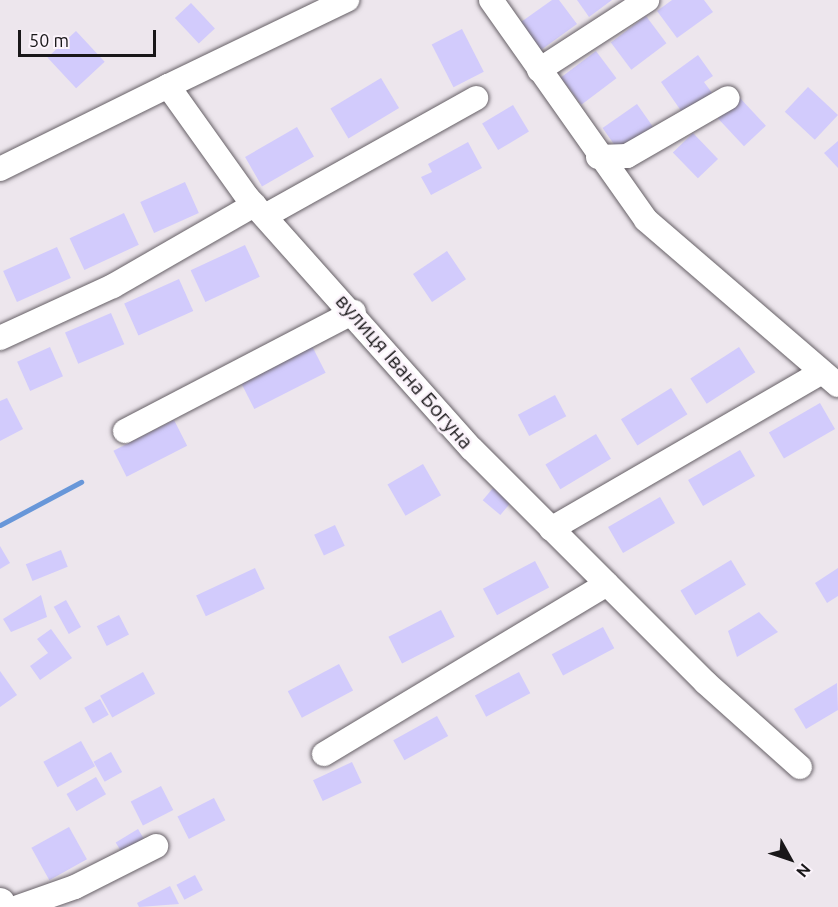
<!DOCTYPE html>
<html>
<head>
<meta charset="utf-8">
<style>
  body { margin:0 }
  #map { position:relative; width:838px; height:907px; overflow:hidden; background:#ede6ed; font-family:Ubuntu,sans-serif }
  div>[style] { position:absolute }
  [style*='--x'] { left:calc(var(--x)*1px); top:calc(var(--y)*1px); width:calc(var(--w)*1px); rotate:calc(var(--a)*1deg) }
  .stream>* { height:5px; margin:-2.5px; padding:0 2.5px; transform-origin:2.5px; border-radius:2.5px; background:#6897d9 }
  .building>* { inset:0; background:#d2cbfc; transform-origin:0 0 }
  .roads { filter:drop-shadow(0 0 2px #666066) drop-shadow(0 0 2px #666066) }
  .minor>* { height:24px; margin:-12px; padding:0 12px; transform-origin:12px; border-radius:12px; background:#fff }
  .major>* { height:30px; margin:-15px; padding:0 15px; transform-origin:15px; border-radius:15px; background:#fff }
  span { translate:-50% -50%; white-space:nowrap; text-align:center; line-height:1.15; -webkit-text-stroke:5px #fbf3fb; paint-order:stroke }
  .street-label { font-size:21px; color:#191719 }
  .north { position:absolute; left:760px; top:829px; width:60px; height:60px; -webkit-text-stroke:4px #fbf3fb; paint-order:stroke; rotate:130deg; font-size:16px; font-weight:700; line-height:24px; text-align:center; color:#191719 }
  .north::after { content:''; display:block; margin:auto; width:21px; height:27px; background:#191719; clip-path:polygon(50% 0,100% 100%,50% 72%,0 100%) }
  .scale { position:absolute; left:18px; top:30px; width:138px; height:27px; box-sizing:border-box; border:3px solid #191719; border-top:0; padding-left:8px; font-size:18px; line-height:21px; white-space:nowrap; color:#191719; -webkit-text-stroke:4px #fbf3fb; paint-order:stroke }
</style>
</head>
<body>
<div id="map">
  <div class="stream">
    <i style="--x:0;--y:525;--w:92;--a:-28"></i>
  </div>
  <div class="building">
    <i style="clip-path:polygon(552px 0,559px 0,577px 24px,541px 50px,521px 22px)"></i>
    <i style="clip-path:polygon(577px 0,612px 0,589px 17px)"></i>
    <i style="clip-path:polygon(672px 0,704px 0,713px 12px,677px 38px,657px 11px)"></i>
    <i style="left:191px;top:3px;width:35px;height:22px;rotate:47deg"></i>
    <i style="left:646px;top:16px;width:34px;height:44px;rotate:53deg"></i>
    <i style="left:462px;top:29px;width:48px;height:34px;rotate:63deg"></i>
    <i style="left:76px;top:31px;width:42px;height:39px;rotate:47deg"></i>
    <i style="left:596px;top:51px;width:34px;height:44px;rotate:53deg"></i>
    <i style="clip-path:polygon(698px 55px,713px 76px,704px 82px,715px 97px,686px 118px,661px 82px)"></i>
    <i style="left:381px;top:78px;width:35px;height:59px;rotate:59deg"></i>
    <i style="left:808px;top:87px;width:41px;height:34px;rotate:43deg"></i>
    <i style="left:740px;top:98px;width:38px;height:30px;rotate:47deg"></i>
    <i style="left:637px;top:104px;width:29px;height:42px;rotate:55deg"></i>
    <i style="left:513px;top:105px;width:31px;height:36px;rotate:59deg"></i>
    <i style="left:297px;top:127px;width:34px;height:60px;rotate:60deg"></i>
    <i style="left:693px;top:133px;width:36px;height:28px;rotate:46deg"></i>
    <i style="clip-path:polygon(838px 141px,838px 168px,824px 153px)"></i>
    <i style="clip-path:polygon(468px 142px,482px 168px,431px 195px,421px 177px,432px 172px,428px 164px)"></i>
    <i style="left:185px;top:182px;width:34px;height:49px;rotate:66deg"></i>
    <i style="left:124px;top:213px;width:35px;height:60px;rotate:65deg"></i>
    <i style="left:245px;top:245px;width:35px;height:60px;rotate:65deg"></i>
    <i style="left:57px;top:247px;width:34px;height:59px;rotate:66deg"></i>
    <i style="left:447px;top:251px;width:34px;height:41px;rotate:56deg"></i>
    <i style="left:179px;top:279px;width:35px;height:60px;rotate:66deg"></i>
    <i style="left:111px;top:313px;width:34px;height:50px;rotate:67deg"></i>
    <i style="left:312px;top:346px;width:30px;height:80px;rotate:63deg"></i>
    <i style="left:50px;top:347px;width:32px;height:36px;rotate:66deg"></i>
    <i style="left:739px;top:347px;width:30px;height:58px;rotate:57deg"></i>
    <i style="left:671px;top:388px;width:31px;height:59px;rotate:58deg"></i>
    <i style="left:555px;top:395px;width:24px;height:42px;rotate:62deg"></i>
    <i style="clip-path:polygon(7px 398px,23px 429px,0 441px,0 401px)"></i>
    <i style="left:820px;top:403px;width:30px;height:59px;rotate:60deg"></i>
    <i style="left:174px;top:420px;width:29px;height:68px;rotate:63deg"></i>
    <i style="left:596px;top:434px;width:29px;height:59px;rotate:59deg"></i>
    <i style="left:740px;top:450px;width:30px;height:60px;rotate:60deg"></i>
    <i style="left:423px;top:464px;width:36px;height:41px;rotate:60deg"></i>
    <i style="left:493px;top:488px;width:23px;height:16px;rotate:40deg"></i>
    <i style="left:660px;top:497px;width:30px;height:60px;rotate:60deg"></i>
    <i style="left:335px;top:525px;width:23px;height:23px;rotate:65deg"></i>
    <i style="clip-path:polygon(0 546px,10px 563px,0 569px)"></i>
    <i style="left:61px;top:550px;width:18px;height:38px;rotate:68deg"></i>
    <i style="left:731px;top:560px;width:29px;height:59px;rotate:59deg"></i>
    <i style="left:535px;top:561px;width:30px;height:59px;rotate:62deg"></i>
    <i style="left:255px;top:568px;width:23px;height:65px;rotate:65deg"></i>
    <i style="clip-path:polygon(838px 568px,838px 596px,827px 603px,815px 583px)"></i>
    <i style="clip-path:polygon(41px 595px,47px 617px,11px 632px,3px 619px)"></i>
    <i style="left:66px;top:600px;width:31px;height:14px;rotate:61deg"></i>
    <i style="left:441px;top:610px;width:30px;height:59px;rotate:63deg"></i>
    <i style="clip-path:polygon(759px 612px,778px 632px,737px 657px,728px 631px)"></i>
    <i style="left:119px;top:615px;width:22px;height:25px;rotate:63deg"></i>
    <i style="left:603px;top:627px;width:24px;height:58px;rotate:62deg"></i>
    <i style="clip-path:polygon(51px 629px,72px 658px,40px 680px,30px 666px,48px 653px,37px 639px)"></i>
    <i style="left:339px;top:664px;width:30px;height:58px;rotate:62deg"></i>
    <i style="clip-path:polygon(0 671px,17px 695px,0 707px)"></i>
    <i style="left:143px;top:672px;width:25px;height:49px;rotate:61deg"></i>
    <i style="left:519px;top:672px;width:24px;height:50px;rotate:62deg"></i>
    <i style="clip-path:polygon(837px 683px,838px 710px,806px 729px,794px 709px)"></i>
    <i style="left:100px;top:699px;width:18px;height:18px;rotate:61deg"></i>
    <i style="left:437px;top:716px;width:23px;height:50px;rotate:61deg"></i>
    <i style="left:81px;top:741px;width:29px;height:43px;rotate:61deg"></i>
    <i style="left:111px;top:752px;width:23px;height:20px;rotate:61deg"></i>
    <i style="left:352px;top:762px;width:23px;height:43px;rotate:65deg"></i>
    <i style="left:96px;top:777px;width:20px;height:34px;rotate:60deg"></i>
    <i style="left:161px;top:786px;width:27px;height:34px;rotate:63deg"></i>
    <i style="left:214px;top:798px;width:25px;height:41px;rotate:63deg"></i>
    <i style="left:69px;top:827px;width:37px;height:43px;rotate:61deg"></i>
    <i style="left:138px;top:829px;width:12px;height:26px;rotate:59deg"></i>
    <i style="left:195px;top:875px;width:17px;height:21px;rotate:62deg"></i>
    <i style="clip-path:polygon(170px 886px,179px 904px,139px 907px,137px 903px)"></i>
  </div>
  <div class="roads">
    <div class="minor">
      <i style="--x:491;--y:0;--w:269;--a:54.8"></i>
      <i style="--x:646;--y:220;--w:253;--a:40.7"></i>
      <i style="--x:539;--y:70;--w:129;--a:-32.9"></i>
      <i style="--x:168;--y:86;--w:199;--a:-25.7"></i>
      <i style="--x:598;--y:157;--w:29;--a:-2"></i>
      <i style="--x:627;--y:156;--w:116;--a:-29.9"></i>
      <i style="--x:0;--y:169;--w:187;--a:-26.3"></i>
      <i style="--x:168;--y:86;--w:138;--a:54.5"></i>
      <i style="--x:248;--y:198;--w:336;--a:48.3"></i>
      <i style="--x:472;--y:449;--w:331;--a:45"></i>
      <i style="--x:706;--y:683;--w:126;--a:41.8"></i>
      <i style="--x:265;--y:216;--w:242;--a:-29.2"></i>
      <i style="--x:0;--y:338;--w:124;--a:-24.7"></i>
      <i style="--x:113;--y:286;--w:163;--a:-29.9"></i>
      <i style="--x:125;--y:431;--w:258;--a:-27.5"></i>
      <i style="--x:551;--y:529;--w:313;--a:-30.1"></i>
      <i style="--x:324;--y:754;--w:330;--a:-31"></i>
      <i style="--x:18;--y:907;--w:60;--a:-19.3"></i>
      <i style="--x:75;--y:887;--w:91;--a:-26.8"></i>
    </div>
    <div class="major">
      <i style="--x:0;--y:903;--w:4;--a:63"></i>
    </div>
  </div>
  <div class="street-label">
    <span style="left:405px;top:371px;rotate:49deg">вулиця Івана Богуна</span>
  </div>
  <div class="north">N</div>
  <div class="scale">50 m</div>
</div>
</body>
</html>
